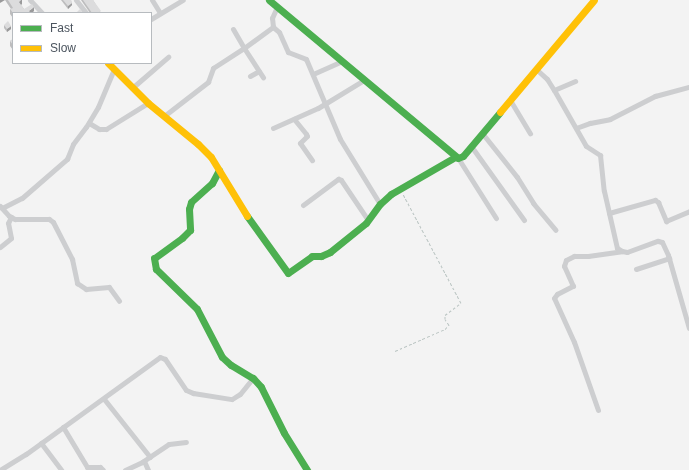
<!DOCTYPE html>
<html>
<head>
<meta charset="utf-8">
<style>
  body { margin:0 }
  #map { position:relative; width:689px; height:470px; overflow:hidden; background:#f3f3f3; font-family:Helvetica,sans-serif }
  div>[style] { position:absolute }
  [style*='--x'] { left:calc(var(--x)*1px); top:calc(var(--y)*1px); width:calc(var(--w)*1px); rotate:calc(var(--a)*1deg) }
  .path>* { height:1px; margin-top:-0.5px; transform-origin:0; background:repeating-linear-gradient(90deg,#bbc5c3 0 3px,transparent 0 5px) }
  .street>* { height:5px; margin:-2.5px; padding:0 2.5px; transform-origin:2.5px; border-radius:2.5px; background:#cdced0 }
  .fast>* { height:7px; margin:-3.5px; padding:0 3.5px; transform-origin:3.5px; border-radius:3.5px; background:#4caf50 }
  .slow>* { height:7px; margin:-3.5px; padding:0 3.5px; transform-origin:3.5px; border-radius:3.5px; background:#ffc107 }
  .wall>* { inset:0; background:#bdbdbe }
  .shaded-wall>* { inset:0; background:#9a9a9b }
  .building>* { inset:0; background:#dcdcdd }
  span { translate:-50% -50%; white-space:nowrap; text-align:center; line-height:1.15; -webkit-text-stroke:4px #fff; paint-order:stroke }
  .legend { position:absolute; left:12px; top:12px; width:140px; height:52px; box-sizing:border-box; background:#fff; border:1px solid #b7bbbf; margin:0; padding:5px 7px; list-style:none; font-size:12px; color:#4b545e }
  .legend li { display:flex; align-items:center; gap:8px; height:20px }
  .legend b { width:20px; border:1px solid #b7bbbf }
</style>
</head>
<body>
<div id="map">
  <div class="path">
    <i style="--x:395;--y:351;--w:55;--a:-23.7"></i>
    <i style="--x:445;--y:329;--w:6;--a:-45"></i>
    <i style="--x:449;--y:325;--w:7;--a:-124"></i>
    <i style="--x:445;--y:319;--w:4;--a:-90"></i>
    <i style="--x:445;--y:315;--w:20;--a:-37"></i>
    <i style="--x:461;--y:303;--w:123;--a:-118"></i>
  </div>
  <div class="street">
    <i style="--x:30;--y:0;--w:18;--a:47"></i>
    <i style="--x:76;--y:0;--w:16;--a:52"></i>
    <i style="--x:152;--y:0;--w:15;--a:58"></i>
    <i style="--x:151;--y:19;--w:37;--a:-31"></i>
    <i style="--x:273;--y:27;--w:9;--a:-96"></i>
    <i style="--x:272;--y:18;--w:12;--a:-66"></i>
    <i style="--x:233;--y:29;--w:22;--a:60"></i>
    <i style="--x:244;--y:48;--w:36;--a:-36"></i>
    <i style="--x:273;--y:27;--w:8;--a:40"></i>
    <i style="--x:279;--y:32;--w:22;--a:66"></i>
    <i style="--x:288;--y:52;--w:19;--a:21"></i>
    <i style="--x:306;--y:59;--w:87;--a:67"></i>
    <i style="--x:340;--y:139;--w:76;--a:58.4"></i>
    <i style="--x:536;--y:69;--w:15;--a:42"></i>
    <i style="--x:547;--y:79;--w:13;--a:58"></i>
    <i style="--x:554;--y:90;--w:64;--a:60.3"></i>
    <i style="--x:586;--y:146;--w:17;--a:33"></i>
    <i style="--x:600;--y:155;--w:36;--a:84"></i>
    <i style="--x:604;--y:191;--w:58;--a:77.2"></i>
    <i style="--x:617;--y:248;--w:6;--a:31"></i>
    <i style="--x:622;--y:251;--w:5;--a:11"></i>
    <i style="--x:627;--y:252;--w:33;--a:-20"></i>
    <i style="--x:658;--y:241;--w:4;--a:14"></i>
    <i style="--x:662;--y:242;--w:14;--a:65"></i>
    <i style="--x:668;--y:255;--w:76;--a:74"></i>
    <i style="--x:313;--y:74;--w:32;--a:-24"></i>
    <i style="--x:250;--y:76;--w:10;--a:-29"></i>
    <i style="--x:132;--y:88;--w:48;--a:-40.7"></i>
    <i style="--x:554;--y:90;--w:23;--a:-23"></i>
    <i style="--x:510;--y:100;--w:39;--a:59"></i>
    <i style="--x:164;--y:116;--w:56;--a:-37.7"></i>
    <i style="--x:208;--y:82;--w:15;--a:-70"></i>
    <i style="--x:213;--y:68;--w:37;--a:-33"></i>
    <i style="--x:244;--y:48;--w:35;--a:57"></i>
    <i style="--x:294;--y:119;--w:19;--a:51"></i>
    <i style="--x:306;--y:134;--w:2;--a:63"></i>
    <i style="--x:307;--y:136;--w:10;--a:135"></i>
    <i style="--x:300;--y:143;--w:21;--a:55"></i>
    <i style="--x:89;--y:123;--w:12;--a:31"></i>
    <i style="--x:99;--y:129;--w:7;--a:0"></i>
    <i style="--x:106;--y:129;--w:49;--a:-31.8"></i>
    <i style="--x:273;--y:128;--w:49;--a:-24"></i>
    <i style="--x:318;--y:108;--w:54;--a:-31.3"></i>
    <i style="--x:576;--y:128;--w:15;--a:-20"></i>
    <i style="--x:590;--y:123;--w:20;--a:-11"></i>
    <i style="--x:610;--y:119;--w:51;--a:-27.1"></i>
    <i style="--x:655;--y:96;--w:35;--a:-15"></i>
    <i style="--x:482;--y:133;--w:56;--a:51.5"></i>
    <i style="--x:517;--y:177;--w:31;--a:58"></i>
    <i style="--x:533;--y:203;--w:35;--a:50"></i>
    <i style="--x:471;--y:146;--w:91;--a:54.4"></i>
    <i style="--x:458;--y:158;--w:71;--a:57.7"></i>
    <i style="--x:303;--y:205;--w:44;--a:-36.6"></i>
    <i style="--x:338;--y:179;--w:3;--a:18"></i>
    <i style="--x:341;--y:180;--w:48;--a:56"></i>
    <i style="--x:0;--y:206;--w:13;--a:48"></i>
    <i style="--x:9;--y:216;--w:7;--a:27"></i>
    <i style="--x:15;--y:219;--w:34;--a:0"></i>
    <i style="--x:49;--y:219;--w:5;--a:37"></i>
    <i style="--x:53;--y:222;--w:42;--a:62.8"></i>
    <i style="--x:72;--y:259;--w:25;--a:78"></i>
    <i style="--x:77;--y:283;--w:11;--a:34"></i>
    <i style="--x:86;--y:289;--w:23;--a:-5"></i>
    <i style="--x:109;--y:287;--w:17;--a:54"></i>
    <i style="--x:2;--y:208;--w:22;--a:-27"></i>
    <i style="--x:22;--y:198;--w:60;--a:-40.9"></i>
    <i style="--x:67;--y:159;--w:16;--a:-68"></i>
    <i style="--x:73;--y:144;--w:21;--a:-53"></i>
    <i style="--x:86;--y:127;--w:23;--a:-59"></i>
    <i style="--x:98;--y:107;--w:41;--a:-67.2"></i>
    <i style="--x:609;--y:213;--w:48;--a:-15.8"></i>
    <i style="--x:655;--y:200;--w:4;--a:34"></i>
    <i style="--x:658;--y:202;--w:21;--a:67"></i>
    <i style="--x:666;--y:221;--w:25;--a:-23"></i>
    <i style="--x:0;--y:247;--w:14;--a:-39"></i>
    <i style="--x:11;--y:238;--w:15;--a:-101"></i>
    <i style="--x:8;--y:223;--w:7;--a:-63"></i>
    <i style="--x:636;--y:269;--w:35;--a:-18"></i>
    <i style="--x:104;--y:399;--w:74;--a:51.6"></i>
    <i style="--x:598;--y:410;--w:72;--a:-109.4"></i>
    <i style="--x:574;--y:342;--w:48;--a:-114.4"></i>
    <i style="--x:554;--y:298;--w:5;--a:-53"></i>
    <i style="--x:557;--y:294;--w:18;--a:-27"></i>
    <i style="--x:573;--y:286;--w:22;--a:-114"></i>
    <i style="--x:564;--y:266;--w:6;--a:-72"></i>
    <i style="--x:566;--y:260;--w:9;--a:-27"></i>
    <i style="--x:574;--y:256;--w:14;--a:0"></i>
    <i style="--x:588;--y:256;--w:34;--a:-8"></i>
    <i style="--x:63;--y:427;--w:47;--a:59"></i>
    <i style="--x:87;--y:467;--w:13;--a:0"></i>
    <i style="--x:100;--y:467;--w:4;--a:45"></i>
    <i style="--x:41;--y:443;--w:34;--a:53"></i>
    <i style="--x:144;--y:461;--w:10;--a:66"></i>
    <i style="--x:0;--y:470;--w:31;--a:-32"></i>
    <i style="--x:26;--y:454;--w:165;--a:-35.9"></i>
    <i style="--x:160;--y:357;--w:5;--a:22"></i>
    <i style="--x:165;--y:359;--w:37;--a:56"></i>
    <i style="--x:186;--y:390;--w:8;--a:23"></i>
    <i style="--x:193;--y:393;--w:39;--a:9"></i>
    <i style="--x:232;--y:399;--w:9;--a:-32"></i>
    <i style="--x:240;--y:394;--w:21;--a:-51"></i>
    <i style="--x:125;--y:470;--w:19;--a:-25"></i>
    <i style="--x:142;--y:462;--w:32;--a:-34"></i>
    <i style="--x:169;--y:444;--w:17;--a:-7"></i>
  </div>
  <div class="fast">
    <i style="--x:269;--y:0;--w:246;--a:39.9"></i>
    <i style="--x:458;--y:158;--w:5;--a:-22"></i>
    <i style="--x:463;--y:156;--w:57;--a:-49.9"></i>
    <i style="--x:219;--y:170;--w:15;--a:118"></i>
    <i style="--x:212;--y:183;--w:28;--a:138"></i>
    <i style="--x:191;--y:202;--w:7;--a:106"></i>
    <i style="--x:189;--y:209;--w:21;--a:87"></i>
    <i style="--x:190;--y:230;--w:11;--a:135"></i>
    <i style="--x:182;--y:238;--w:34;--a:144"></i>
    <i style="--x:154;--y:258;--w:11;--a:80"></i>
    <i style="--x:156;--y:269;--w:57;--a:44.3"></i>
    <i style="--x:197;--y:309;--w:54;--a:62.5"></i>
    <i style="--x:222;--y:357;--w:12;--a:42"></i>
    <i style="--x:231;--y:365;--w:26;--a:31"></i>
    <i style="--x:253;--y:378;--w:12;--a:48"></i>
    <i style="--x:261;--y:387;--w:51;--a:63.4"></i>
    <i style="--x:284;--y:433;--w:44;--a:58.1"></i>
    <i style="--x:247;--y:216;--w:70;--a:54.3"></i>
    <i style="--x:288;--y:273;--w:29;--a:-35"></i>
    <i style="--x:312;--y:256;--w:9;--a:0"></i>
    <i style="--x:321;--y:256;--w:10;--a:-24"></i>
    <i style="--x:330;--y:252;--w:46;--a:-38.9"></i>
    <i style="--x:366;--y:223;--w:24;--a:-54"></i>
    <i style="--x:380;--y:204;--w:15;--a:-42"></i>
    <i style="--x:391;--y:194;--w:74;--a:-30"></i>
  </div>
  <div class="slow">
    <i style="--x:108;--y:63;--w:57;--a:45"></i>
    <i style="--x:148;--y:103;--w:65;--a:39.4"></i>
    <i style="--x:198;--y:144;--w:18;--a:45"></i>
    <i style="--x:211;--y:157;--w:69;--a:58.6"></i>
    <i style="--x:500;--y:112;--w:146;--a:-50"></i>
  </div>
  <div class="wall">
    <i style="clip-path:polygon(0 0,22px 0,22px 4px,21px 5px,24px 9px,34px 11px,13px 13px,13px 18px,10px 14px,10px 9px,11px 9px,5px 0)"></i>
    <i style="clip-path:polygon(61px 0,71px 0,72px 5px,68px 9px)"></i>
    <i style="clip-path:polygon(81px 0,93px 0,101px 13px,90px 13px)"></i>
    <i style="clip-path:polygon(4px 25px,11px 29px,7px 32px,4px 28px)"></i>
    <i style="clip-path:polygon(13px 39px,13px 50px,10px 46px,10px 41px)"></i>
  </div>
  <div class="shaded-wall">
    <i style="clip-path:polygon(0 0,5px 0,0 3px)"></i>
    <i style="clip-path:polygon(21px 0,22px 0,22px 4px,19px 6px,19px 2px)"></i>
    <i style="clip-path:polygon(72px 3px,72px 5px,68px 9px,68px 6px)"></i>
    <i style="clip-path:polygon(34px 7px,34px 11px,32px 13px,29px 13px,29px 11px)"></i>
    <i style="clip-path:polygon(11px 26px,11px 29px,7px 32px,7px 29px)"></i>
  </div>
  <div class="building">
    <i style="clip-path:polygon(8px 0,21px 0,19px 2px,24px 9px,32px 4px,34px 7px,29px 11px,31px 13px,13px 13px,10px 9px,13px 8px)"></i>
    <i style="clip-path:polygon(63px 0,71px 0,72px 3px,68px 6px)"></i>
    <i style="clip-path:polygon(83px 0,93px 0,101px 11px,98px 13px,92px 13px)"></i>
    <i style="clip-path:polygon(80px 9px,83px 13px,76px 13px)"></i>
    <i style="clip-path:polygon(8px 21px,11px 26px,7px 29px,4px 25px)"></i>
    <i style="clip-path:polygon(13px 39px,13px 45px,10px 41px)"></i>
  </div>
  <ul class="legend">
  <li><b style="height:5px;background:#4caf50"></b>Fast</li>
  <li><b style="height:5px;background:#ffc107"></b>Slow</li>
  </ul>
</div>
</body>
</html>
